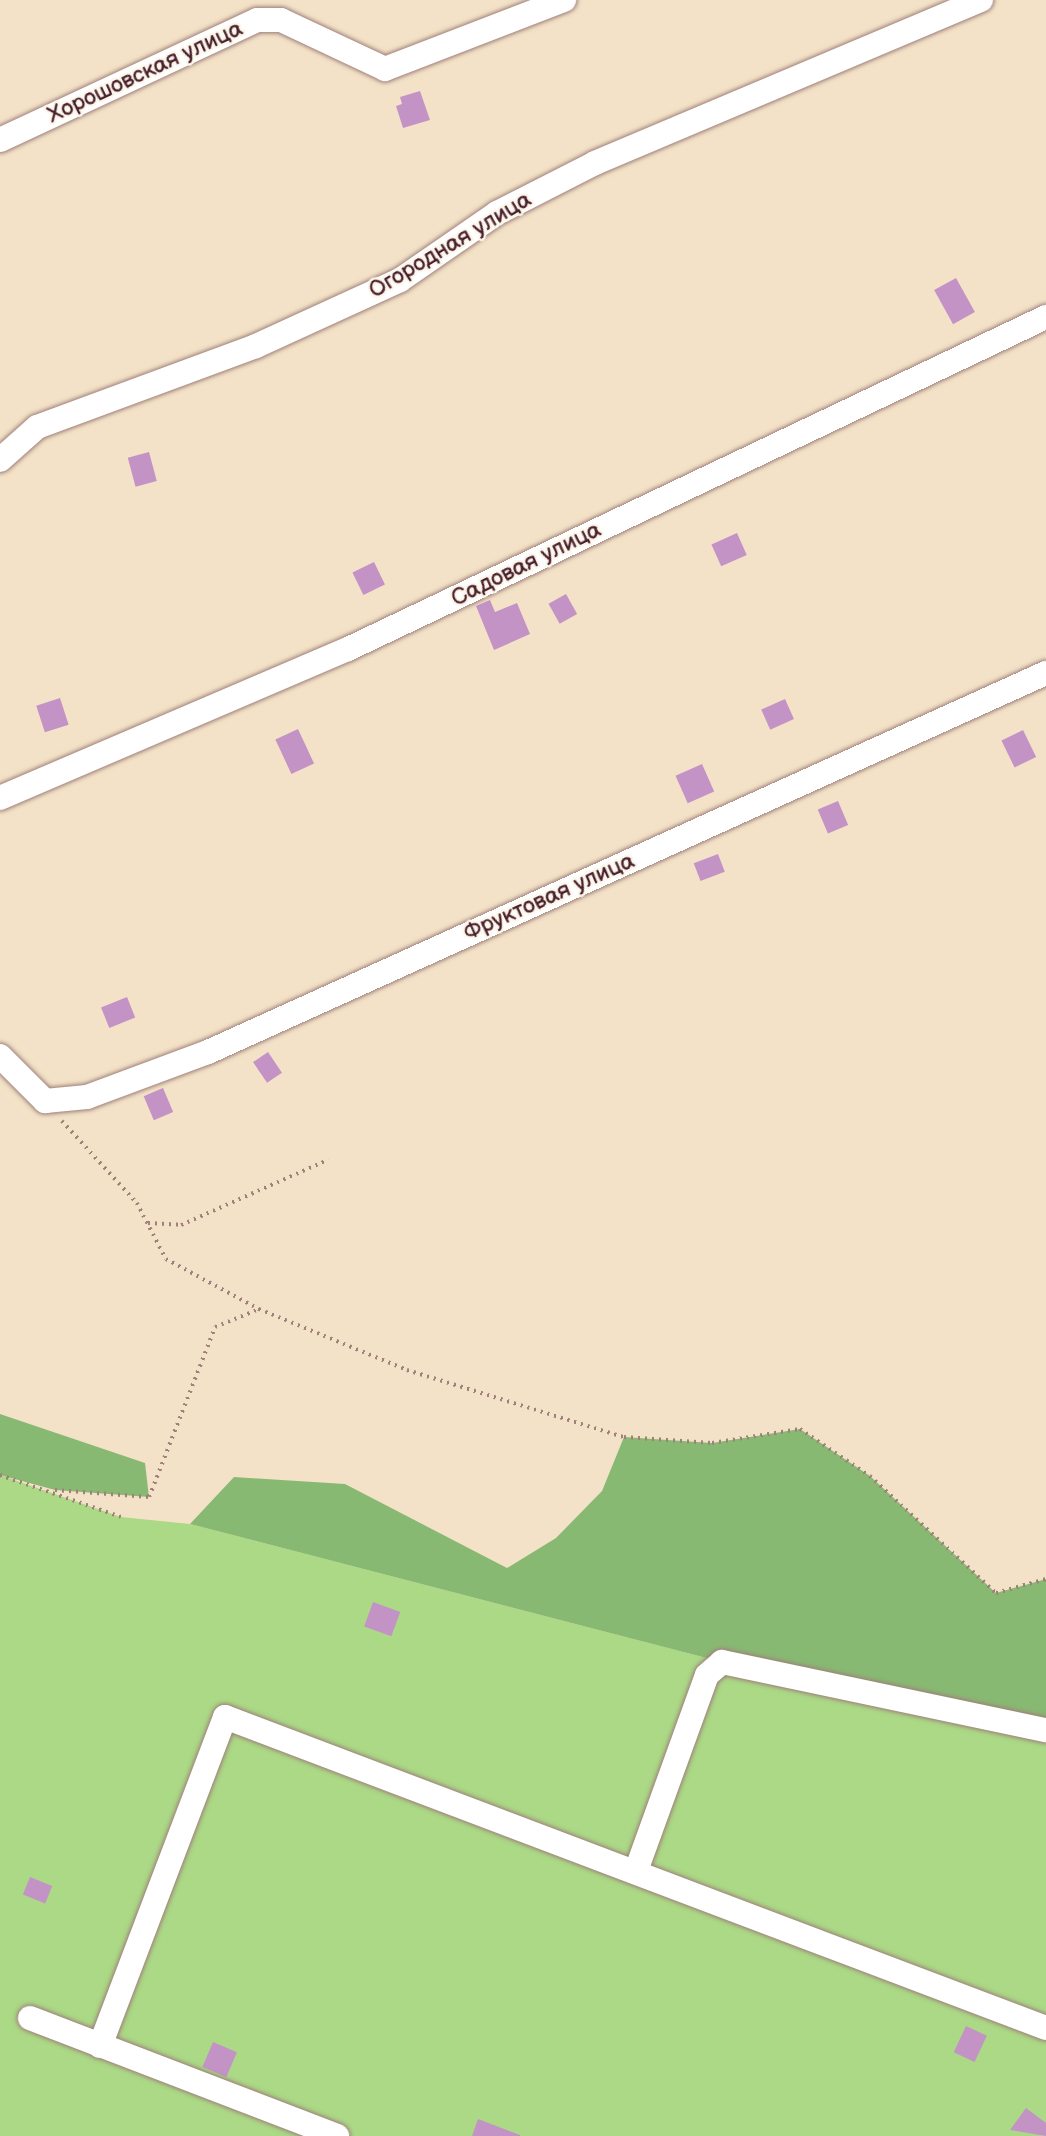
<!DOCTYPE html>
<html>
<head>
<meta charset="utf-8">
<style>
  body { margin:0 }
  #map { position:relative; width:1046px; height:2136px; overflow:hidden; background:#f4e2c8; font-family:"Balsamiq Sans",sans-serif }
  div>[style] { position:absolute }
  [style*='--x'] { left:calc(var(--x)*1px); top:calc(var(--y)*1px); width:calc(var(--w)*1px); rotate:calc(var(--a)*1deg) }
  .green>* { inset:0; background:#abd986 }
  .forest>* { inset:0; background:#88b973 }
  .building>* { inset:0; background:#c393c6; transform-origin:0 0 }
  .path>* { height:3.5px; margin-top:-1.75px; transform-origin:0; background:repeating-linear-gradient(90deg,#9f807a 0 2px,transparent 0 7px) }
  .roads { filter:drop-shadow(0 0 2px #9f807a) drop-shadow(0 0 2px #9f807a) }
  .minor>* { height:24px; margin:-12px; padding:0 12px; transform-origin:12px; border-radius:12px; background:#fff }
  span { translate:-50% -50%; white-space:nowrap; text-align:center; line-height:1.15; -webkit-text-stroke:5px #fbf7ec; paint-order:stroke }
  .street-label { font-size:23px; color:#4a1f2b }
</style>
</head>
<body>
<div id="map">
  <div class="green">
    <i style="clip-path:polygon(0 1475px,121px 1517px,190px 1524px,722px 1662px,1046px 1730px,1046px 2136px,0 2136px)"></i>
  </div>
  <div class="forest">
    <i style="clip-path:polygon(0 1414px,145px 1463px,149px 1497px,55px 1490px,0 1475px)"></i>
    <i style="clip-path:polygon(800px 1429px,870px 1476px,996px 1593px,1046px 1579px,1046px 1730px,722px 1662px,190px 1524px,234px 1477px,345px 1484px,507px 1568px,556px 1538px,602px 1491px,624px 1437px,712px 1443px)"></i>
  </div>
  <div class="building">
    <i style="clip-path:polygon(420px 91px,430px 120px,403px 128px,396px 106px,402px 104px,400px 97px)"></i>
    <i style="left:956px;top:278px;width:39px;height:25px;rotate:61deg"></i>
    <i style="left:149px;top:452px;width:30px;height:22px;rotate:75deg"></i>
    <i style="left:737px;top:533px;width:24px;height:28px;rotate:66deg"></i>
    <i style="left:374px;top:562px;width:25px;height:24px;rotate:64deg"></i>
    <i style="left:566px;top:594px;width:23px;height:20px;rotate:61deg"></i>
    <i style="clip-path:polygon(490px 600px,495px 612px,517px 603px,530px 634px,494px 650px,476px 606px)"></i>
    <i style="left:60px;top:698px;width:28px;height:25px;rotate:72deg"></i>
    <i style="left:785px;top:699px;width:22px;height:26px;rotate:66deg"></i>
    <i style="left:298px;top:729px;width:38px;height:25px;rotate:65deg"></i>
    <i style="left:1023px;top:730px;width:30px;height:24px;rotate:64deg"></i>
    <i style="left:702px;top:764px;width:30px;height:29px;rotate:66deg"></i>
    <i style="left:838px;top:801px;width:26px;height:22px;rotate:67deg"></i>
    <i style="left:718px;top:854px;width:19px;height:26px;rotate:69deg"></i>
    <i style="left:127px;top:997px;width:22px;height:28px;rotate:68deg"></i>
    <i style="left:268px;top:1052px;width:25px;height:18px;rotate:56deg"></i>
    <i style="left:163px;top:1088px;width:26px;height:21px;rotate:67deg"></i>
    <i style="left:373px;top:1602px;width:29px;height:26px;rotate:20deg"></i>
    <i style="left:30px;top:1877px;width:24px;height:19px;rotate:22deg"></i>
    <i style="left:966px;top:2026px;width:23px;height:29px;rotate:25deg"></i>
    <i style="left:213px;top:2042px;width:26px;height:27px;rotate:23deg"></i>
    <i style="clip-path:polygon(1026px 2108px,1046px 2123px,1046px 2136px,1010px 2130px)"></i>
    <i style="clip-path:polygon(478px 2119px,520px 2135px,520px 2136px,472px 2136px)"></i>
  </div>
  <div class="path">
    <i style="--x:62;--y:1121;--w:111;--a:47.6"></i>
    <i style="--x:137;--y:1203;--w:63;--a:62.6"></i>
    <i style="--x:166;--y:1259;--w:106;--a:28.3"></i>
    <i style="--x:148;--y:1223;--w:33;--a:3"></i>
    <i style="--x:181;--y:1225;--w:161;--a:-23.9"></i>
    <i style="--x:0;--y:1475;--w:128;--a:19.1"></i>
    <i style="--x:55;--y:1490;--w:94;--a:4.3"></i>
    <i style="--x:149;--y:1497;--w:182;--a:-68.8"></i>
    <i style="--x:215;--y:1327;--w:48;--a:-22.2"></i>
    <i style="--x:259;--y:1309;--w:160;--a:22.4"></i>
    <i style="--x:407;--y:1370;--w:227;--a:17.2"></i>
    <i style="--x:624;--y:1437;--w:88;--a:3.9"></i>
    <i style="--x:712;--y:1443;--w:89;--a:-9"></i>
    <i style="--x:800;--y:1429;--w:84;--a:33.9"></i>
    <i style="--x:870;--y:1476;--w:172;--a:42.9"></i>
    <i style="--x:996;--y:1593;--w:52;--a:-15.6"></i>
  </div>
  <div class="roads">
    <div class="minor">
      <i style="--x:0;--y:140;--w:284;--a:-25"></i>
      <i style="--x:257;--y:20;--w:24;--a:0"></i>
      <i style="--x:281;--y:20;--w:115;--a:25.2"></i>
      <i style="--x:385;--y:69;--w:192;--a:-21.1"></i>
      <i style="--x:0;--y:460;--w:50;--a:-41.7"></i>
      <i style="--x:37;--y:427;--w:233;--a:-20.3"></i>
      <i style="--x:256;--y:346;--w:158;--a:-24.6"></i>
      <i style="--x:400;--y:280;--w:118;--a:-34.6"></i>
      <i style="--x:497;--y:213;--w:110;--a:-27"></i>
      <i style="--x:595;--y:163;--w:419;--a:-22.9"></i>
      <i style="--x:0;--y:798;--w:379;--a:-23.2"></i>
      <i style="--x:348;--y:649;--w:773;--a:-25.44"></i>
      <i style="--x:0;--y:1056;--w:64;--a:45"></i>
      <i style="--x:45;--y:1101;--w:42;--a:-5.4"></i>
      <i style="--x:87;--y:1097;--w:129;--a:-20.4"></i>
      <i style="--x:208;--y:1052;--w:920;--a:-24.34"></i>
      <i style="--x:636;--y:1871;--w:208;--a:-70.1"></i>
      <i style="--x:707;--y:1675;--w:20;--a:-41"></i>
      <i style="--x:722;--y:1662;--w:331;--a:11.9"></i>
      <i style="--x:30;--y:2018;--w:329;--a:21"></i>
      <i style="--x:100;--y:2046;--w:352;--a:-69.2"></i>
      <i style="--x:225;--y:1717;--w:878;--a:20.75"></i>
    </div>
  </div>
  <div class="street-label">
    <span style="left:145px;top:72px;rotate:-25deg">Хорошовская улица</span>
    <span style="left:450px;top:245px;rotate:-31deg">Огородная улица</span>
    <span style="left:526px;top:564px;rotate:-26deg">Садовая улица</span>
    <span style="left:549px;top:897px;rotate:-24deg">Фруктовая улица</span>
  </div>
</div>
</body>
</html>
